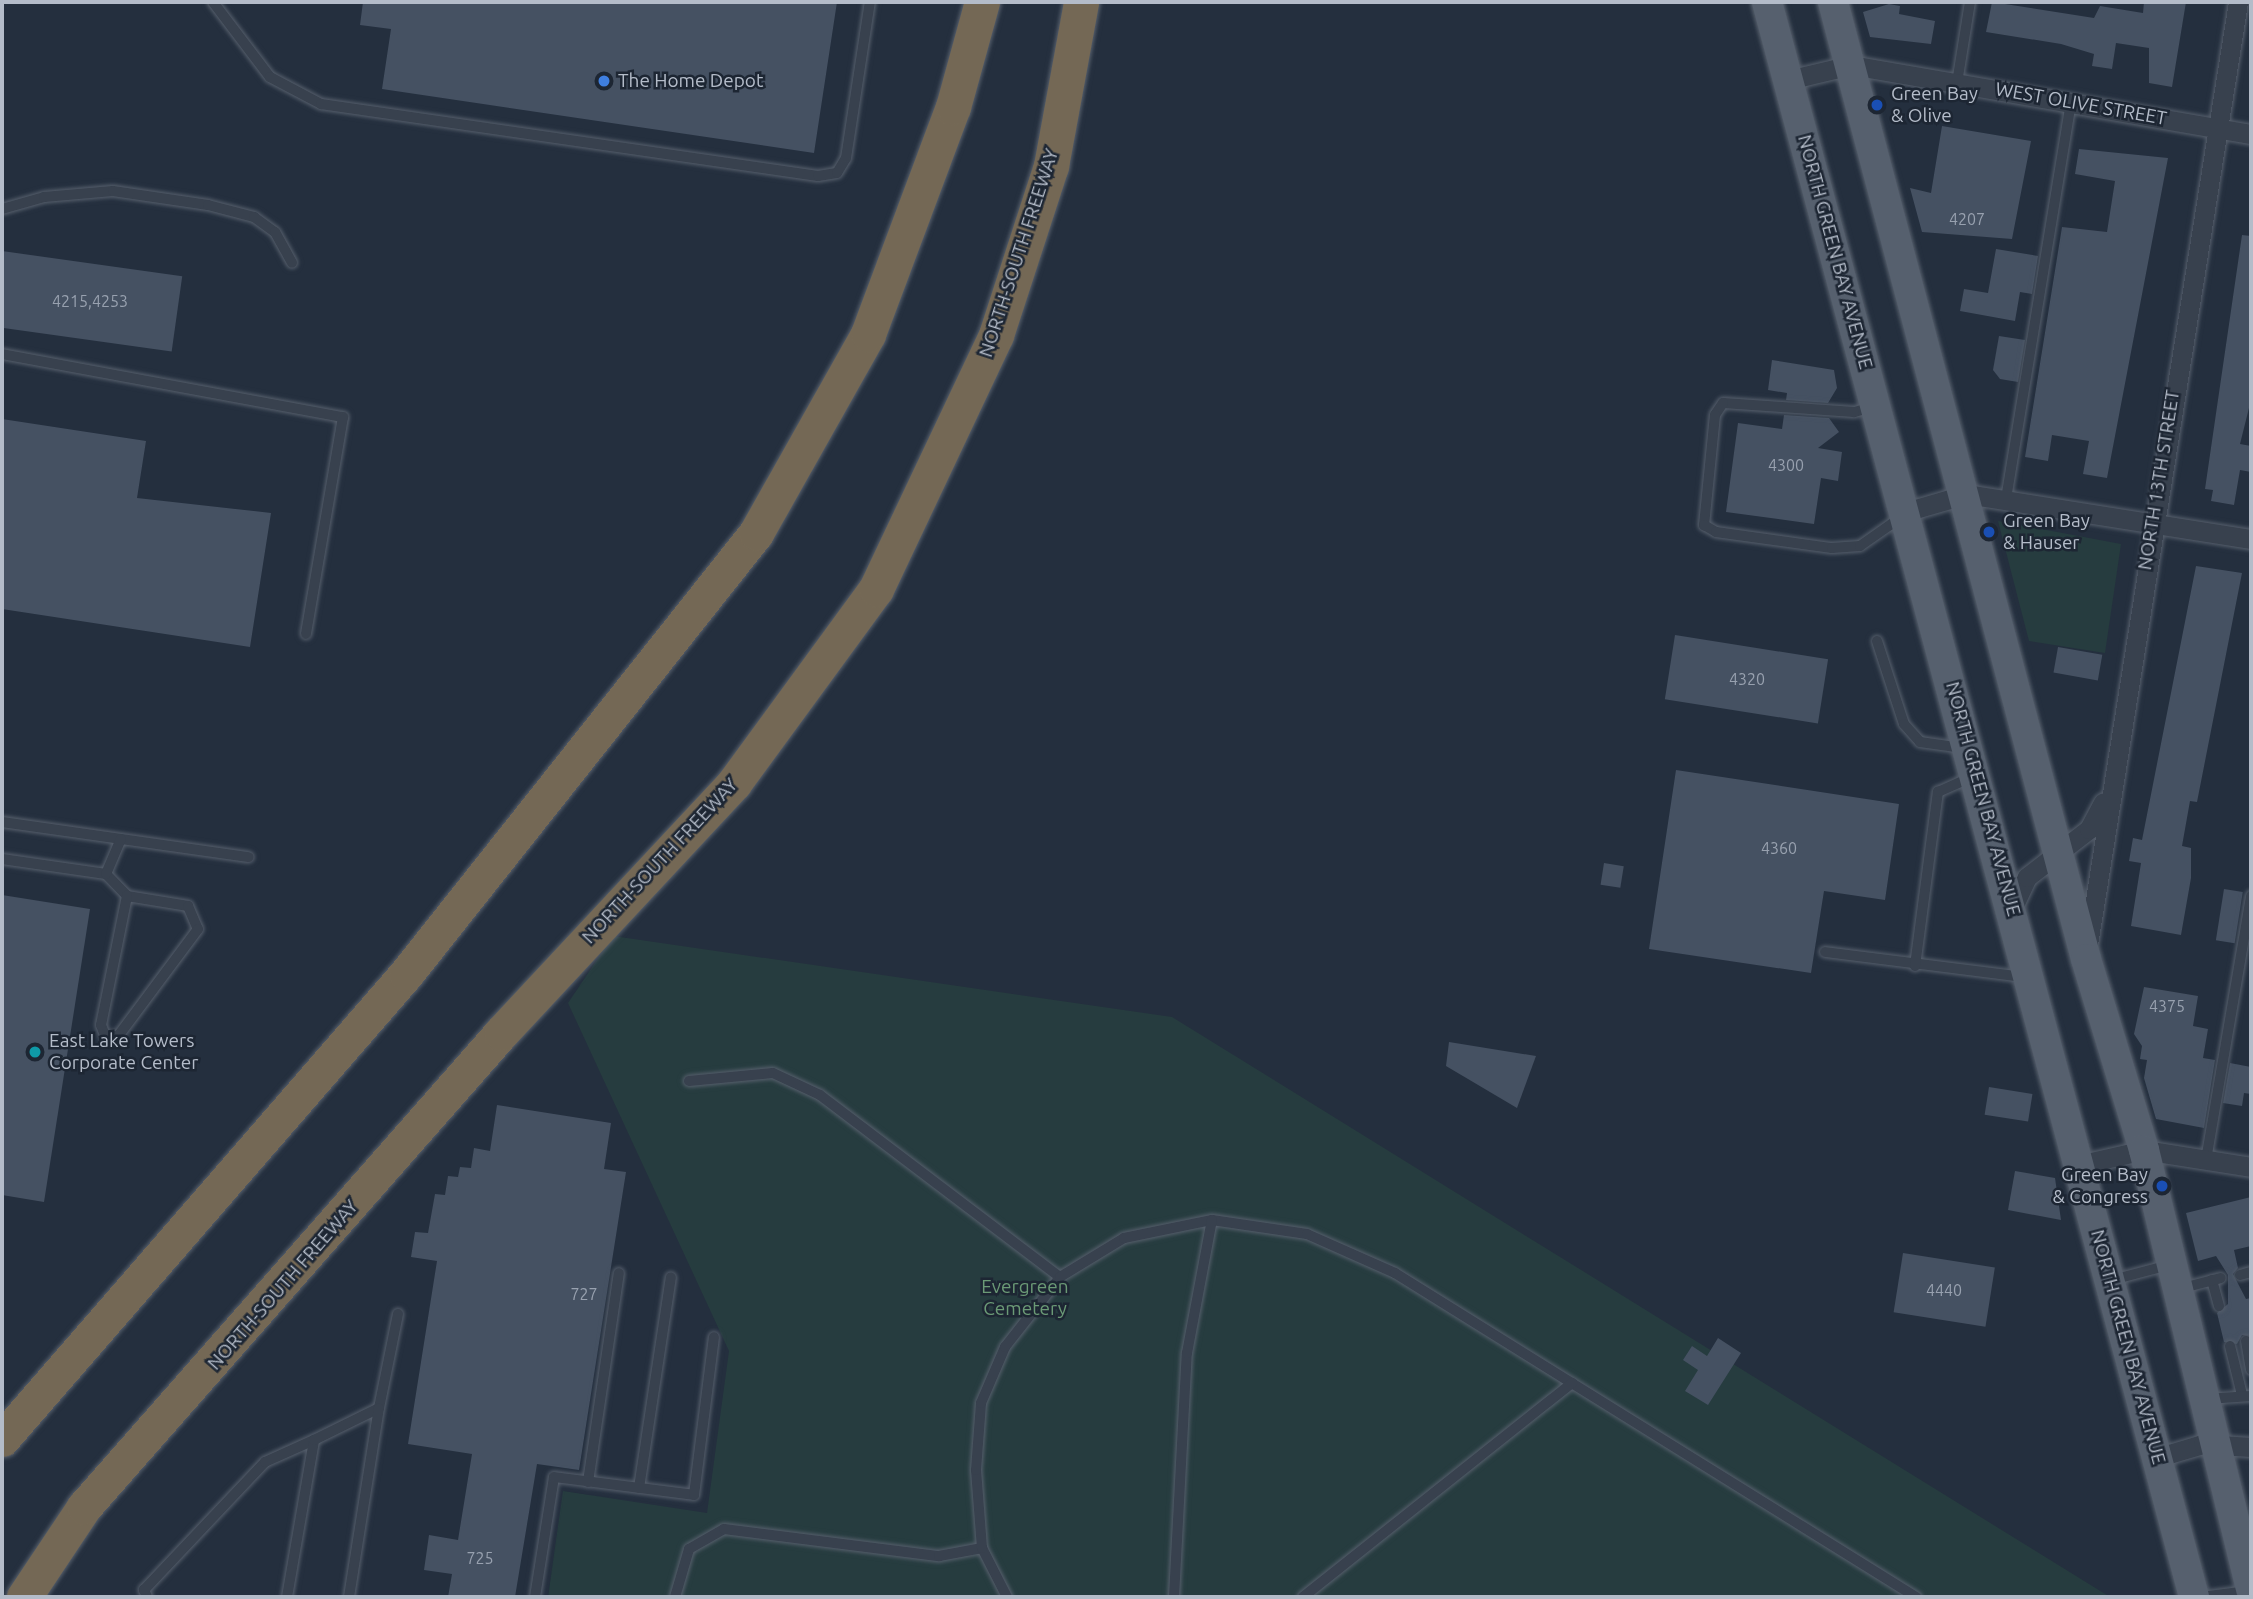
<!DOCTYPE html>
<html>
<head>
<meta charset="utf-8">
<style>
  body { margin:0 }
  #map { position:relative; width:2253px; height:1599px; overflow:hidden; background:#242f3e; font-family:Ubuntu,sans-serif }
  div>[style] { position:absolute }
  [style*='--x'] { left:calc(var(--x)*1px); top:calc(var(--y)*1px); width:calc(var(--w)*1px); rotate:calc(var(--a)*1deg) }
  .green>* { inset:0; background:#263c3f }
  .building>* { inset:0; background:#455162; transform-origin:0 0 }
  .roads { filter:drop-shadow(0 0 2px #565f6c) drop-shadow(0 0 2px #565f6c) }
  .service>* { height:10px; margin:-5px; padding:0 5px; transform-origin:5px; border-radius:5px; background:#38414e }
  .minor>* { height:19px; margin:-9.5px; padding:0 9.5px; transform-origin:9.5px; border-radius:9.5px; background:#38414e }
  .primary>* { height:30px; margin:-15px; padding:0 15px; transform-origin:15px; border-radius:15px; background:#56606e }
  .motorway>* { height:35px; margin:-17.5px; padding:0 17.5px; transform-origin:17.5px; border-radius:17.5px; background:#746855 }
  .dots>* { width:19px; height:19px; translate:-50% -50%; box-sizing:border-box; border:4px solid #1d2633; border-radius:50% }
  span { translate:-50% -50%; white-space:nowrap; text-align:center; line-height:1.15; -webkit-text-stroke:5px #1d2633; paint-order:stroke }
  .number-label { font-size:16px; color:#98a1af }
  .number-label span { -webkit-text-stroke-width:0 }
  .poi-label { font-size:19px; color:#b4bcc9 }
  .left { translate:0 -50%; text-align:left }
  .right { translate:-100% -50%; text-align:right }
  .street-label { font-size:19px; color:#b4bcc9 }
  .park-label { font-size:19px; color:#6b9a76 }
  .frame { position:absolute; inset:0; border:4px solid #b4bcc9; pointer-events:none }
</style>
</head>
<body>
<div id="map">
  <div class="green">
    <i style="clip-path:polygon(1998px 521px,2121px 544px,2105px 653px,2029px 641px)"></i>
    <i style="clip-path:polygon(613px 936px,1172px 1017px,2110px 1597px,548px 1597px,563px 1491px,707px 1513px,729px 1351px,568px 1003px)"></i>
  </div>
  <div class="building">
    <i style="clip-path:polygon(363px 2px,837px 2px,814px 153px,382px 89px,391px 29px,360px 25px)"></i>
    <i style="clip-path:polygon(1992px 2px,2094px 18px,2100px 6px,2143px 13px,2144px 2px,2186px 2px,2172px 87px,2149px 83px,2149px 48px,2116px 43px,2112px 69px,2092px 66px,2094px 54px,2061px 44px,1986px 32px)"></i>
    <i style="clip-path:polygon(1889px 4px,1900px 6px,1899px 14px,1935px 21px,1931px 44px,1870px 37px,1863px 12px)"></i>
    <i style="clip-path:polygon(1942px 126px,2031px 141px,2012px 239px,1922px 232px,1910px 188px,1931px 193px)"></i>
    <i style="clip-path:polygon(2079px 149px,2168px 158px,2107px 478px,2083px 474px,2089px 441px,2052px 435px,2048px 461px,2025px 457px,2062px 227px,2107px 232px,2115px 181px,2075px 174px)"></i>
    <i style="clip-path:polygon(2242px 235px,2251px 236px,2251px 400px,2240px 444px,2251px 446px,2251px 472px,2240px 470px,2234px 505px,2211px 501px,2213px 490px,2205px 489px)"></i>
    <i style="clip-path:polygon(1996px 249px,2038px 256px,2032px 294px,2020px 292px,2015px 321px,1960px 311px,1964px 289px,1988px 293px)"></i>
    <i style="left:2px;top:251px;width:182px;height:76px;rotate:8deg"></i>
    <i style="clip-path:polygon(1999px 336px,2025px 340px,2018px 382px,2000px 379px,1993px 370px)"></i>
    <i style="clip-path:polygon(1772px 360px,1834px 370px,1837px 388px,1828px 403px,1786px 400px,1787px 393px,1768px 390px)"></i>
    <i style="clip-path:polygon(1784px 415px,1829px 418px,1839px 432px,1818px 448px,1842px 452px,1838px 481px,1821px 478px,1814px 524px,1726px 512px,1738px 423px,1782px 429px)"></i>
    <i style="clip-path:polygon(2px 419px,146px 441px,137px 498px,271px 513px,250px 647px,2px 609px)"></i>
    <i style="clip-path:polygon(2196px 566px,2242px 573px,2197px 802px,2190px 801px,2182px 846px,2191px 848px,2191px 878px,2181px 935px,2131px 926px,2141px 863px,2129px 861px,2133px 838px,2142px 840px)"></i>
    <i style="left:1675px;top:635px;width:155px;height:65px;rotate:9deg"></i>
    <i style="left:2058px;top:647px;width:45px;height:26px;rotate:10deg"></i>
    <i style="clip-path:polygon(1676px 770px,1899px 804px,1885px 900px,1824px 891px,1811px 973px,1649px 949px)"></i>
    <i style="left:1604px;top:863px;width:20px;height:22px;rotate:9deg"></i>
    <i style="left:2224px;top:889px;width:19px;height:52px;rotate:9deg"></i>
    <i style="clip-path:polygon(2px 895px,90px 909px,44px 1202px,2px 1195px)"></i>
    <i style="clip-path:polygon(2144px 987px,2198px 996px,2193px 1026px,2208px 1029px,2203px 1058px,2215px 1060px,2204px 1128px,2156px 1119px,2144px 1078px,2147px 1060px,2140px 1059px,2142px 1046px,2134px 1034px)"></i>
    <i style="clip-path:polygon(1449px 1042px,1536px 1056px,1517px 1108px,1446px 1066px)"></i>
    <i style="clip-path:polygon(2230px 1063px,2251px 1067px,2251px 1094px,2244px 1093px,2242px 1106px,2223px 1103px)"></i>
    <i style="left:1989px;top:1087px;width:44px;height:28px;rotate:9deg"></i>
    <i style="clip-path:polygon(497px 1105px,611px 1123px,604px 1169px,626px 1172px,579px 1470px,537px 1464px,515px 1597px,448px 1597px,452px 1574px,424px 1570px,429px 1535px,458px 1540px,472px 1454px,408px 1444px,437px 1261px,411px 1257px,415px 1232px,428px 1233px,435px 1194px,445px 1195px,448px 1176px,458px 1177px,460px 1167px,471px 1168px,474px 1148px,490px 1151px)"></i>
    <i style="clip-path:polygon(2015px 1171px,2055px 1178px,2061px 1220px,2008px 1210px)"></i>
    <i style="clip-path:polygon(2251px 1197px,2251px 1246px,2234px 1250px,2238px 1268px,2233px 1274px,2246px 1299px,2251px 1298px,2251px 1336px,2242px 1335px,2237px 1344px,2224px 1342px,2217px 1313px,2228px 1304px,2228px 1275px,2216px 1256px,2198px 1261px,2186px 1213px)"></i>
    <i style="left:1903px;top:1253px;width:93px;height:60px;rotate:9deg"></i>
    <i style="clip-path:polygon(1718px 1338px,1741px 1353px,1708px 1405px,1685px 1391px,1698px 1370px,1683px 1360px,1692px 1346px,1707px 1356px)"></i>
  </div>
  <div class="roads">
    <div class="service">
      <i style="--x:213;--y:2;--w:94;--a:52.8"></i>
      <i style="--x:270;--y:77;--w:58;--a:27.9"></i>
      <i style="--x:321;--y:104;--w:502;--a:8.24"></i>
      <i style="--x:818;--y:176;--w:19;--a:-9"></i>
      <i style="--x:837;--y:173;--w:17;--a:-59"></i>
      <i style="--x:846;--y:158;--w:158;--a:-81.3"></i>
      <i style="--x:1957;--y:83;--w:82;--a:-80.9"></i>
      <i style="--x:2;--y:209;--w:44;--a:-15.9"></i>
      <i style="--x:44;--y:197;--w:69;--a:-5"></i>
      <i style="--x:113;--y:191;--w:96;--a:8.4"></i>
      <i style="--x:208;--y:205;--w:48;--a:14.6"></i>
      <i style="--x:254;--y:217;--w:26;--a:36"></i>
      <i style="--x:275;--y:232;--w:35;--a:61"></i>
      <i style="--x:2;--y:354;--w:347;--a:10.5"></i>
      <i style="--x:343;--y:417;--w:220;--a:99.7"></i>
      <i style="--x:1872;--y:407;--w:19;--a:164"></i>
      <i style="--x:1854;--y:412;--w:131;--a:-176.1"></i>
      <i style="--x:1723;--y:403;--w:14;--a:124"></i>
      <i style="--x:1715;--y:415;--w:111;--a:95.7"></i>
      <i style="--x:1704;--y:525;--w:14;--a:30"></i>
      <i style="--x:1716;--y:532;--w:117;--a:7.9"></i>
      <i style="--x:1832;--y:548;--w:28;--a:-4"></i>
      <i style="--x:1860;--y:546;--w:49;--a:-35"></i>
      <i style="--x:2006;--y:499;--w:401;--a:-80.7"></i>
      <i style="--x:1877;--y:641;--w:87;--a:72"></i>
      <i style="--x:1904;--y:724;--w:24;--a:48"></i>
      <i style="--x:1920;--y:742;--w:42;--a:8.1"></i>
      <i style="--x:2;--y:822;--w:249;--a:8.1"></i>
      <i style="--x:2;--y:859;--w:105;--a:8.2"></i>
      <i style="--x:106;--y:874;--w:30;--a:46"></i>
      <i style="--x:127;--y:896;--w:62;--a:9.3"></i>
      <i style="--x:188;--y:906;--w:25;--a:67"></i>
      <i style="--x:198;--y:929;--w:132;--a:126.7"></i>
      <i style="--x:119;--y:1035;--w:13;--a:167"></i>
      <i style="--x:106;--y:1038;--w:14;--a:-111"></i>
      <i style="--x:101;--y:1025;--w:132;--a:-78.6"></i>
      <i style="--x:106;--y:874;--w:38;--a:-67"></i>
      <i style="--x:1825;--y:952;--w:201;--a:7.2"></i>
      <i style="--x:1915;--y:966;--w:176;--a:-82.5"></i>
      <i style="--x:1938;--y:792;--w:36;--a:-24"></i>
      <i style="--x:689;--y:1081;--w:84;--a:-5.4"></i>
      <i style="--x:773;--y:1073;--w:52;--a:25.1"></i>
      <i style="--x:820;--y:1095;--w:301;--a:37.2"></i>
      <i style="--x:2206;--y:1160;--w:268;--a:-80.3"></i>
      <i style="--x:2240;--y:1275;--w:11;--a:-15"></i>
      <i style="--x:2112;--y:1280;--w:59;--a:-14.7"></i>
      <i style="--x:2212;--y:1280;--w:27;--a:75"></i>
      <i style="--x:2179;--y:1289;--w:43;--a:-14.7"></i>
      <i style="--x:2246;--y:1341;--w:29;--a:80"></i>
      <i style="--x:2230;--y:1346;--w:50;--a:76.2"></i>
      <i style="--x:2207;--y:1399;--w:44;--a:-3.9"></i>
      <i style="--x:588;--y:1482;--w:211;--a:-81.6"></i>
      <i style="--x:639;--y:1488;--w:213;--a:-81.4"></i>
      <i style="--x:147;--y:1597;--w:8;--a:-113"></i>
      <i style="--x:144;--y:1590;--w:176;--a:-46.6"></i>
      <i style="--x:265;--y:1462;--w:54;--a:-24.2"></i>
      <i style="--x:287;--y:1597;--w:159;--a:-80.2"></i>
      <i style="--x:314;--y:1440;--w:72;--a:-26.2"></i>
      <i style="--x:379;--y:1408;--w:96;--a:-78.6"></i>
      <i style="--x:349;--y:1597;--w:191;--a:-81"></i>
      <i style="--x:535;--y:1597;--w:121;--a:-81"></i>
      <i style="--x:554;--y:1477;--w:141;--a:7.3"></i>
      <i style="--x:694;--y:1495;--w:159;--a:-82.8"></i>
      <i style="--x:675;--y:1597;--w:50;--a:-73.7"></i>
      <i style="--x:689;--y:1549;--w:40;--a:-29.7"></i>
      <i style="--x:724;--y:1529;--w:217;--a:7.2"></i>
      <i style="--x:939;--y:1556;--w:44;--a:-10.5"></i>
      <i style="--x:1007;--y:1597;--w:55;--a:-117"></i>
      <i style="--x:982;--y:1548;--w:78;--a:-94.4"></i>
      <i style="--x:976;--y:1470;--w:67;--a:-85.7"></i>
      <i style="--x:981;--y:1403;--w:61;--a:-66.8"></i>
      <i style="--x:1005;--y:1347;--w:89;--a:-51.8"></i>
      <i style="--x:1060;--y:1277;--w:75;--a:-31.4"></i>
      <i style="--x:1124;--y:1238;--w:90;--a:-11.6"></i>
      <i style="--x:1212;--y:1220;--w:96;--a:8.4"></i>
      <i style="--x:1307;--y:1234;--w:96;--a:23.9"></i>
      <i style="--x:1395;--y:1273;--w:614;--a:31.88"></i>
      <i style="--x:1174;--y:1597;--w:244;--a:-87"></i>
      <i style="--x:1187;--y:1353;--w:135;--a:-79.4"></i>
      <i style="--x:1303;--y:1597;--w:344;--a:-38.5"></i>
      <i style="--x:2200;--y:1597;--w:47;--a:-7.3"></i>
    </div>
    <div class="minor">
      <i style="--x:1788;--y:80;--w:65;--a:-13.4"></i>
      <i style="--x:1851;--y:65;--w:406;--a:9.8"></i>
      <i style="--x:1905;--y:512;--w:65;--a:-16.2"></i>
      <i style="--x:1967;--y:494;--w:288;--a:9"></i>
      <i style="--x:2013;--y:907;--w:33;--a:-65"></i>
      <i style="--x:2027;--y:877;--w:78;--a:-37.7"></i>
      <i style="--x:2089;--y:829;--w:30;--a:-62"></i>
      <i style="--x:2088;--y:944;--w:954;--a:-80.95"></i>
      <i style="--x:2078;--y:1165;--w:68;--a:-12.8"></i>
      <i style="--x:2144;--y:1150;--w:108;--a:9"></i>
      <i style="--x:2159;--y:1457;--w:46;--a:-16.5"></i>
      <i style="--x:2203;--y:1444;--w:48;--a:3.6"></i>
    </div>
    <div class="primary">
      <i style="--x:1767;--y:2;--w:1651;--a:75.01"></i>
      <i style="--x:1833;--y:2;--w:990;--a:75.19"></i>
      <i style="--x:2086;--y:959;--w:200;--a:73.1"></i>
      <i style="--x:2144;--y:1150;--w:453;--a:76.3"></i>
    </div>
    <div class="motorway">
      <i style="--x:2;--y:1439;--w:616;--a:-49.02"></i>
      <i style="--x:406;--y:974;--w:563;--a:-51.56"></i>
      <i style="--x:756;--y:533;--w:228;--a:-60.6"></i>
      <i style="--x:868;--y:334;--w:242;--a:-69.5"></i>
      <i style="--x:953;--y:107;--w:109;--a:-74.6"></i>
      <i style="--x:24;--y:1597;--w:108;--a:-56.3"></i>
      <i style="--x:84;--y:1507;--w:631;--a:-48.66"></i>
      <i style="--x:501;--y:1033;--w:342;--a:-47"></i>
      <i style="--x:734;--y:783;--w:240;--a:-53.8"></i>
      <i style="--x:876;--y:589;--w:281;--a:-64.7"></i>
      <i style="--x:996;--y:335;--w:178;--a:-72"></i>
      <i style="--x:1051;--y:166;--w:167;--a:-79.6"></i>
    </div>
  </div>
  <div class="dots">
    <i style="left:604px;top:81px;background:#3f7fe0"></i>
    <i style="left:1877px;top:105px;background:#1a4fb4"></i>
    <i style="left:1989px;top:532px;background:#1a4fb4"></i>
    <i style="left:35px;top:1052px;background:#0f9aa8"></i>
    <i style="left:2162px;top:1186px;background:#1a4fb4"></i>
  </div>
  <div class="number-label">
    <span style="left:1967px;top:219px">4207</span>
    <span style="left:90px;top:301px">4215,4253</span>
    <span style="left:1786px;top:465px">4300</span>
    <span style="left:1747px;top:679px">4320</span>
    <span style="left:1779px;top:848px">4360</span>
    <span style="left:2167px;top:1006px">4375</span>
    <span style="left:1944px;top:1290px">4440</span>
    <span style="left:584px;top:1294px">727</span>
    <span style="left:480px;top:1558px">725</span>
  </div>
  <div class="poi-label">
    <span class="left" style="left:618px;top:81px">The Home Depot</span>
    <span class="left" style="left:1891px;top:105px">Green Bay<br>&amp; Olive</span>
    <span class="left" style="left:2003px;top:532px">Green Bay<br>&amp; Hauser</span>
    <span class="left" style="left:49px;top:1052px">East Lake Towers<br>Corporate Center</span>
    <span class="right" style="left:2148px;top:1186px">Green Bay<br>&amp; Congress</span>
  </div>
  <div class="street-label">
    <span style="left:2081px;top:104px;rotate:10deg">WEST OLIVE STREET</span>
    <span style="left:1835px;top:252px;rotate:75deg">NORTH GREEN BAY AVENUE</span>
    <span style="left:1019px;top:253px;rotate:-72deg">NORTH-SOUTH FREEWAY</span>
    <span style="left:2159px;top:480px;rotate:-81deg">NORTH 13TH STREET</span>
    <span style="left:1983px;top:799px;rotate:75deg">NORTH GREEN BAY AVENUE</span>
    <span style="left:660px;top:861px;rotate:-47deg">NORTH-SOUTH FREEWAY</span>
    <span style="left:283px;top:1285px;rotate:-49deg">NORTH-SOUTH FREEWAY</span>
    <span style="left:2128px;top:1347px;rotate:75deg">NORTH GREEN BAY AVENUE</span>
  </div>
  <div class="park-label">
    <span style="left:1025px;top:1298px">Evergreen<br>Cemetery</span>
  </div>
  <div class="frame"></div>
</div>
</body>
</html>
